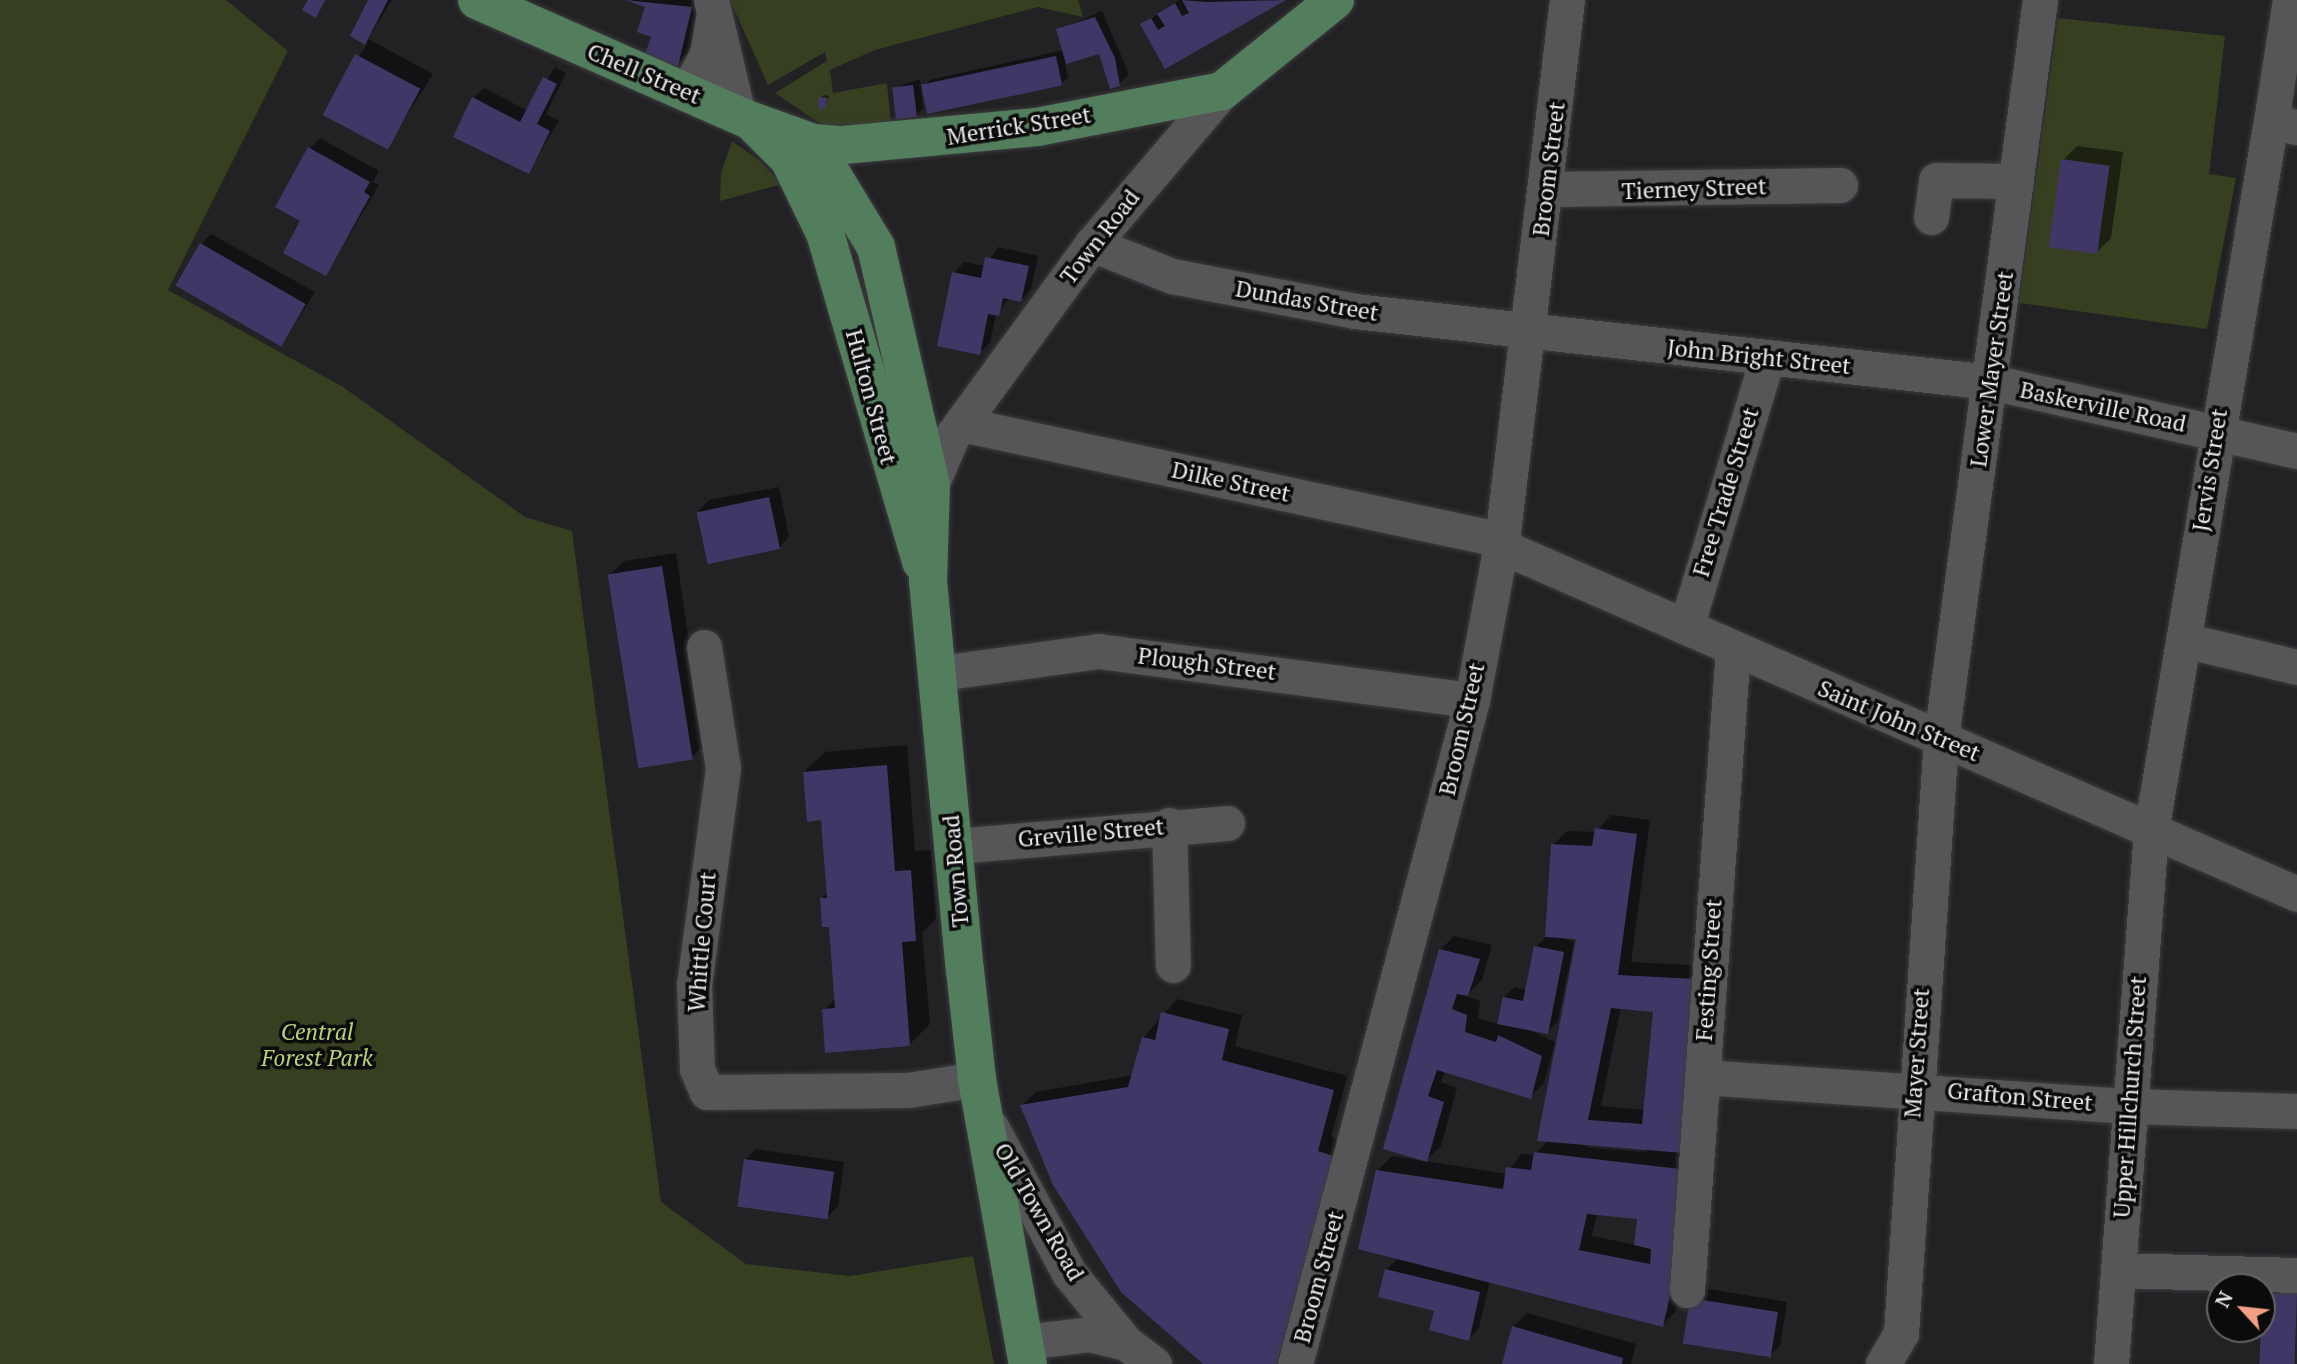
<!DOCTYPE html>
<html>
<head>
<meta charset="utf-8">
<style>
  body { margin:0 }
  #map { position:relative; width:2297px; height:1364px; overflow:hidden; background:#222124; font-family:"PT Serif",serif }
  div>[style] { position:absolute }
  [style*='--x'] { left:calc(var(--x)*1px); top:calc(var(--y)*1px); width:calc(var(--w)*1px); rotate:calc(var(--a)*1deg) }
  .green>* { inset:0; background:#363f20 }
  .shadow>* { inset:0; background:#0007 }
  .building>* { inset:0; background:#413766; transform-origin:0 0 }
  .roads { filter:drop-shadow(0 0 2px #3d3c3e) drop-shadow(0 0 2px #3d3c3e) }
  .minor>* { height:35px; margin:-17.5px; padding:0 17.5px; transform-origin:17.5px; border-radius:17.5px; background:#565558 }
  .major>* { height:38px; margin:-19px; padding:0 19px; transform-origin:19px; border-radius:19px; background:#537e5d }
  span { translate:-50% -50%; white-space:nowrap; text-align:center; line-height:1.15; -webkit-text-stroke:7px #0c0b0c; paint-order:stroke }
  .street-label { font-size:23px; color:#e9e9ea }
  .park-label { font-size:23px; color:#b8d07e; font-style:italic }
  .north { position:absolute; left:2206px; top:1273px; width:70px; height:70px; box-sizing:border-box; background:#0c0b0c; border:2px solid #646465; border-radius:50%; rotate:297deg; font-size:19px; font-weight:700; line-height:28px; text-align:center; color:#e9e9ea }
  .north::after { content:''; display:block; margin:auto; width:24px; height:32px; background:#f39f84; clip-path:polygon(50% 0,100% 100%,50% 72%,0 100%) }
</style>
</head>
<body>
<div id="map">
  <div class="green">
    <i style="clip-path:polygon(0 0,226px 0,288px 51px,168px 290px,343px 387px,525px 517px,572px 531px,661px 1202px,746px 1264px,850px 1276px,973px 1256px,994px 1364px,0 1364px)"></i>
    <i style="clip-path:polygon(730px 0,1078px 0,1083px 17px,1038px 7px,875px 50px,830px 70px,833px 93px,887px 83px,891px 124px,822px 125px,775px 93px,827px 61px,825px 52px,768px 85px)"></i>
    <i style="clip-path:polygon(2058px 18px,2225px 36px,2209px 174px,2236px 178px,2207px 329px,2019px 303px)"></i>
    <i style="clip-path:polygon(732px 141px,759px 160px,782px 184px,720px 201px,721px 173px)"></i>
  </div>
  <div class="shadow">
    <i style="clip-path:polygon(370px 0,392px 0,368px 39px,433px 74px,386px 148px,324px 114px,367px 44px,352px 35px)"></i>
    <i style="clip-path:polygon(630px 0,708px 0,698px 43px,677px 64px,647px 5px)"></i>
    <i style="clip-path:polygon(1179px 0,1283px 0,1165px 67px,1142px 25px)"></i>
    <i style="clip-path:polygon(1102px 11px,1129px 74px,1119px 84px,1098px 52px,1065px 63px,1068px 77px,1061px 84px,922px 88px,930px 80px,1064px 50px,1058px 30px)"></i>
    <i style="clip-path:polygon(555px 67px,566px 73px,546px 114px,559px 121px,528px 172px,473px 98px,484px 88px,528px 111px)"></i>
    <i style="clip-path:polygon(920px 79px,923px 109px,916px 115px,894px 88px)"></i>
    <i style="clip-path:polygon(824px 95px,829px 96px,825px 107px,821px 98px)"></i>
    <i style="clip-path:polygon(320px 138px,379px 171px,373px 182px,379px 185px,326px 274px,303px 221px,310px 148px)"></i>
    <i style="clip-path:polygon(2077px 146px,2123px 152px,2111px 238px,2097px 252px,2063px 160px)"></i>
    <i style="clip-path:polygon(211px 234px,315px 292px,282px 344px,201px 244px)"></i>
    <i style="clip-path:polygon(998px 247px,1038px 256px,1031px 289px,1021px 300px,1010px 298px,996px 314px,990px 343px,979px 353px,954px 273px,964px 262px,985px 266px)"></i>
    <i style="clip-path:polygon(779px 487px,789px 537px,779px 548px,698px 511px,709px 500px)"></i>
    <i style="clip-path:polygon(676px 553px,704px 745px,690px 759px,610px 575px,624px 561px)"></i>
    <i style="clip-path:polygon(907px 745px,915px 851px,931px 850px,936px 919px,922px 933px,930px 1024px,909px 1045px,824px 1010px,836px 998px,830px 925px,821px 899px,828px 892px,823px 819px,804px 772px,825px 752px)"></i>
    <i style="clip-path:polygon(evenodd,1611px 815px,1650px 820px,1631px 962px,1710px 966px,1689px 1258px,1676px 1311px,1662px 1325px,1490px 1281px,1479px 1328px,1469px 1339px,1386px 1270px,1398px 1258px,1378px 1170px,1392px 1156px,1424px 1161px,1385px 1148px,1440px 950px,1454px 936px,1492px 945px,1482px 980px,1466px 996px,1480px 1001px,1478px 1018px,1499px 1024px,1504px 997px,1515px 987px,1527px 990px,1536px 947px,1547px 936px,1553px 845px,1567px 831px,1596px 832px,1611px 815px,1558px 936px,1578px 937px,1548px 1140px,1535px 1155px,1521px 1154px,1507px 1174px,1425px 1161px,1441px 1146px,1457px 1088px,1441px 1082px,1445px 1071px,1530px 1097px,1544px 1083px,1555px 1042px,1528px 1029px,1547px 1032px,1558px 1021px,1574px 942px,1558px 936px,1611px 815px,1621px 1007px,1655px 1010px,1645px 1110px,1601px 1106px,1621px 1007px,1611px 815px,1577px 1143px,1647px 1149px,1647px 1152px,1592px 1148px,1577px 1143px,1611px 815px,1597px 1213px,1639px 1217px,1636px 1245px,1592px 1236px,1597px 1213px)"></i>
    <i style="clip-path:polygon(1177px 999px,1242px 1015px,1235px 1046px,1347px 1076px,1331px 1137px,1346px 1142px,1287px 1364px,1206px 1364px,1123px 1291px,1022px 1105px,1036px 1092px,1133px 1075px,1143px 1038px)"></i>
    <i style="clip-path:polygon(756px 1149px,844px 1162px,838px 1206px,827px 1217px,745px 1160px)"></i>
    <i style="clip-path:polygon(1702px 1288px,1787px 1302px,1780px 1346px,1769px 1356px,1684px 1342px)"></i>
    <i style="clip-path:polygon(1527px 1313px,1636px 1344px,1631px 1364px,1504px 1364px,1513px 1327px)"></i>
  </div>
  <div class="building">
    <i style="clip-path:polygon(308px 0,325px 0,316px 18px,302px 10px)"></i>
    <i style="clip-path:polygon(368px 0,388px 0,365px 45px,350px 36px)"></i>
    <i style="clip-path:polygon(625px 0,692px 7px,678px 66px,644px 57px,651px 37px,637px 32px,645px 7px)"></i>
    <i style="clip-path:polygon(1182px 0,1207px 2px,1286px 0,1165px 69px,1140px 24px,1151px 18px,1158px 30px,1165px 26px,1157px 14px,1175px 3px,1182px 16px,1189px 13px)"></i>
    <i style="clip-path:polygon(1095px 17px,1115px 58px,1120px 86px,1110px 89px,1099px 54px,1066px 64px,1056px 29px)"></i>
    <i style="left:355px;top:54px;width:74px;height:69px;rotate:28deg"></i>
    <i style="left:1056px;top:56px;width:30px;height:138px;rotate:78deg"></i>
    <i style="clip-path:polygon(543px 77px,557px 84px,537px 124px,550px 131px,529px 174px,453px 137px,472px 97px,520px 122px)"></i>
    <i style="left:913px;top:85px;width:32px;height:21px;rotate:83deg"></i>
    <i style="left:819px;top:97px;width:8px;height:11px;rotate:7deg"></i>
    <i style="clip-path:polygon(308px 147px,370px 182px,364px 192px,370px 196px,326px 276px,283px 253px,300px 221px,275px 207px)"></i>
    <i style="left:2061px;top:159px;width:49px;height:89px;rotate:8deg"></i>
    <i style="left:200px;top:243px;width:122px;height:49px;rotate:30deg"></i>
    <i style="clip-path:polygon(985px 257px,1029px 266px,1021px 302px,1003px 298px,999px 316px,988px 314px,980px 355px,937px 346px,952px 272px,981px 278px)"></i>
    <i style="left:769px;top:497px;width:53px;height:74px;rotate:78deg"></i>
    <i style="left:662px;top:566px;width:196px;height:55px;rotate:81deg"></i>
    <i style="clip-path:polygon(887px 765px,895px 871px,911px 870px,916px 941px,902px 942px,910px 1046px,825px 1053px,822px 1009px,835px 1008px,829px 927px,822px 927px,820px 898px,827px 898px,821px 820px,807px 822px,803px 772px)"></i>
    <i style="clip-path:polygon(evenodd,1595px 828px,1637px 834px,1618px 975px,1696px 979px,1683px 1153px,1537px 1141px,1576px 939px,1545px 937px,1551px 844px,1592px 846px,1595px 828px,1611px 1008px,1653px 1012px,1642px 1124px,1588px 1120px,1611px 1008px)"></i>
    <i style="clip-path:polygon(1534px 946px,1564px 952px,1548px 1034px,1497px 1024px,1503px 997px,1523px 1001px)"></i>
    <i style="clip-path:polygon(1439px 949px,1480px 959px,1468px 996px,1457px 994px,1452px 1009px,1467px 1015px,1465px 1032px,1496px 1042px,1498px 1035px,1542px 1056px,1531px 1099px,1437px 1070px,1428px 1096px,1444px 1102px,1427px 1162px,1383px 1149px)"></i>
    <i style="clip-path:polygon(1161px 1012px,1229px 1029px,1222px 1060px,1334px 1090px,1318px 1151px,1333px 1156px,1277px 1364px,1203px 1364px,1121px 1292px,1053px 1185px,1020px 1105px,1128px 1087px,1142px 1037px,1155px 1040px)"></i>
    <i style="clip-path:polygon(evenodd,1534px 1152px,1680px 1169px,1675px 1273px,1663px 1327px,1358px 1249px,1376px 1170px,1503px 1189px,1506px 1167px,1531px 1170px,1534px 1152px,1587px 1214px,1637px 1219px,1634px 1245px,1651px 1249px,1650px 1264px,1579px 1250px,1587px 1214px)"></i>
    <i style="left:744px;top:1159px;width:91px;height:48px;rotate:8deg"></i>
    <i style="clip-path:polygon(1385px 1269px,1480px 1292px,1469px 1341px,1429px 1330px,1434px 1311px,1378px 1297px)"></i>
    <i style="left:2262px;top:1292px;width:35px;height:72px;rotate:2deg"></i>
    <i style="left:1690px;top:1298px;width:89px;height:46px;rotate:9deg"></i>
    <i style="clip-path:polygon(1512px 1326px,1623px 1358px,1622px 1364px,1502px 1364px)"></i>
  </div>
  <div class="roads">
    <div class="minor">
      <i style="--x:711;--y:0;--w:117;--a:76.7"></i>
      <i style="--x:2290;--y:0;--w:110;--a:98.9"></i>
      <i style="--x:2273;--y:109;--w:17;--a:65"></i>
      <i style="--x:2280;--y:124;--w:17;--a:10"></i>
      <i style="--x:687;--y:92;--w:43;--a:-62.2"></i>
      <i style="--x:707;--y:54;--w:42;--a:-80.3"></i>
      <i style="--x:1548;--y:189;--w:292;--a:-0.8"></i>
      <i style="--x:1931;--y:217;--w:37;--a:-82"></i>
      <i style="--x:1936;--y:180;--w:80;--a:0.7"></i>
      <i style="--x:1092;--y:244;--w:86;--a:21.8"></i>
      <i style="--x:1172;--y:276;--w:186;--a:10.8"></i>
      <i style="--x:1355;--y:311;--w:640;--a:6.37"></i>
      <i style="--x:1991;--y:382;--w:314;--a:12.7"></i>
      <i style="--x:961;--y:424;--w:553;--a:12.1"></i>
      <i style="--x:931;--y:485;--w:53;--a:-66.8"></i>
      <i style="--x:952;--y:436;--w:238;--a:-53.9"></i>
      <i style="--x:1092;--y:244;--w:201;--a:-49.6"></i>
      <i style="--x:1501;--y:546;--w:869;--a:23.61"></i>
      <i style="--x:1686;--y:627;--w:280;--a:-73.2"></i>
      <i style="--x:2183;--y:640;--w:117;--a:13.3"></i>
      <i style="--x:704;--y:647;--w:122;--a:81.1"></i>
      <i style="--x:723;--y:768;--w:218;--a:97.6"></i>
      <i style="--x:694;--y:984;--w:85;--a:88"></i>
      <i style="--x:697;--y:1069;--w:25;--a:67"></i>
      <i style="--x:707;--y:1092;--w:201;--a:-0.6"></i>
      <i style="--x:908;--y:1090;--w:70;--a:-9.1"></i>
      <i style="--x:940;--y:673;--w:160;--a:-7.9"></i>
      <i style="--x:1098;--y:651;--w:377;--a:7.5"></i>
      <i style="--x:1169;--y:825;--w:140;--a:88.4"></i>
      <i style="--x:954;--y:846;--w:274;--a:-4.8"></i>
      <i style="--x:1702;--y:1077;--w:428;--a:3.9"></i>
      <i style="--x:2129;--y:1106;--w:168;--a:1.7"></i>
      <i style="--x:991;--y:1127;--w:166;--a:61.9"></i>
      <i style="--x:1069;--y:1273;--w:90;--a:50.8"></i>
      <i style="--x:1126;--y:1343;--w:35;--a:37"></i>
      <i style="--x:2118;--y:1270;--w:179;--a:1.6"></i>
      <i style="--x:1687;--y:1290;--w:643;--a:-85.9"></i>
      <i style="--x:1024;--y:1342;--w:66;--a:-6.9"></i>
      <i style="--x:1090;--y:1334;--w:37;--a:14"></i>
      <i style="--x:1295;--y:1364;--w:687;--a:-75.07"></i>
      <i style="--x:1472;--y:700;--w:163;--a:-79.4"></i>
      <i style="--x:1502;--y:540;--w:544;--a:-83.14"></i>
      <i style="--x:1883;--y:1364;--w:36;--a:-60"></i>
      <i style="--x:1901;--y:1333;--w:596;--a:-86.15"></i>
      <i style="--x:1941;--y:738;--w:745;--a:-82.36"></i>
      <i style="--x:2111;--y:1364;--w:534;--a:-85.71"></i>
      <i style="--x:2151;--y:831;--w:732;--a:-80.41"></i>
    </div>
    <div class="major">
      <i style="--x:477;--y:0;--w:295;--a:23.8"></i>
      <i style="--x:747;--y:119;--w:70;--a:20"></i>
      <i style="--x:813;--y:143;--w:30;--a:4"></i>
      <i style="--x:843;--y:145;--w:195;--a:-5.3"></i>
      <i style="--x:1037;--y:127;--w:188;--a:-11"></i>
      <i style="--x:1222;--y:91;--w:145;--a:-38.8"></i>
      <i style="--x:756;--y:126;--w:47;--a:45"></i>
      <i style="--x:789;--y:159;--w:82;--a:64.1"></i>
      <i style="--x:825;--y:233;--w:343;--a:73.7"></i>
      <i style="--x:813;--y:143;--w:122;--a:58.8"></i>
      <i style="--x:876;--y:247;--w:244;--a:77"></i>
      <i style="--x:931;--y:485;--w:96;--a:91.8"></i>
      <i style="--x:928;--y:581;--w:391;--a:84.6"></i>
      <i style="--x:965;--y:970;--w:110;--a:83.7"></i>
      <i style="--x:977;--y:1079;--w:290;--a:79.9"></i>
    </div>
  </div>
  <div class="street-label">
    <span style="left:644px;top:74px;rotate:23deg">Chell Street</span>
    <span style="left:1019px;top:126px;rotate:-9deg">Merrick Street</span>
    <span style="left:1549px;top:169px;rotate:-83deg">Broom Street</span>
    <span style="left:1694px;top:189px;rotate:-2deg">Tierney Street</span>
    <span style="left:1100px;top:237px;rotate:-52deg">Town Road</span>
    <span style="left:1307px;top:301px;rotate:10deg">Dundas Street</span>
    <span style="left:1759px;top:357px;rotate:6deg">John Bright Street</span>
    <span style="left:1992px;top:369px;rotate:-82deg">Lower Mayer Street</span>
    <span style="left:871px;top:397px;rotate:75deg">Hulton Street</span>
    <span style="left:2103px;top:407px;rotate:12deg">Baskerville Road</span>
    <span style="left:2210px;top:470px;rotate:-81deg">Jervis Street</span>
    <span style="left:1231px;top:482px;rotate:12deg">Dilke Street</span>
    <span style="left:1726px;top:492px;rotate:-73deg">Free Trade Street</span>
    <span style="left:1207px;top:664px;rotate:7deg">Plough Street</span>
    <span style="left:1899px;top:721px;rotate:23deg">Saint John Street</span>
    <span style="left:1462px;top:729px;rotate:-77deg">Broom Street</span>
    <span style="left:1091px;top:833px;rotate:-5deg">Greville Street</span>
    <span style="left:956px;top:871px;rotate:-95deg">Town Road</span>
    <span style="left:702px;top:942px;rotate:-85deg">Whittle Court</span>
    <span style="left:1709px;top:970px;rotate:-86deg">Festing Street</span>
    <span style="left:1917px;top:1053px;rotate:-86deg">Mayer Street</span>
    <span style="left:2020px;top:1097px;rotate:5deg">Grafton Street</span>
    <span style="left:2130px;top:1097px;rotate:-86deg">Upper Hillchurch Street</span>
    <span style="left:1039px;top:1212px;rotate:60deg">Old Town Road</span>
    <span style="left:1319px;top:1277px;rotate:-75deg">Broom Street</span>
  </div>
  <div class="park-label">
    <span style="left:317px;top:1045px">Central<br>Forest Park</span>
  </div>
  <div class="north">N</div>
</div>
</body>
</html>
